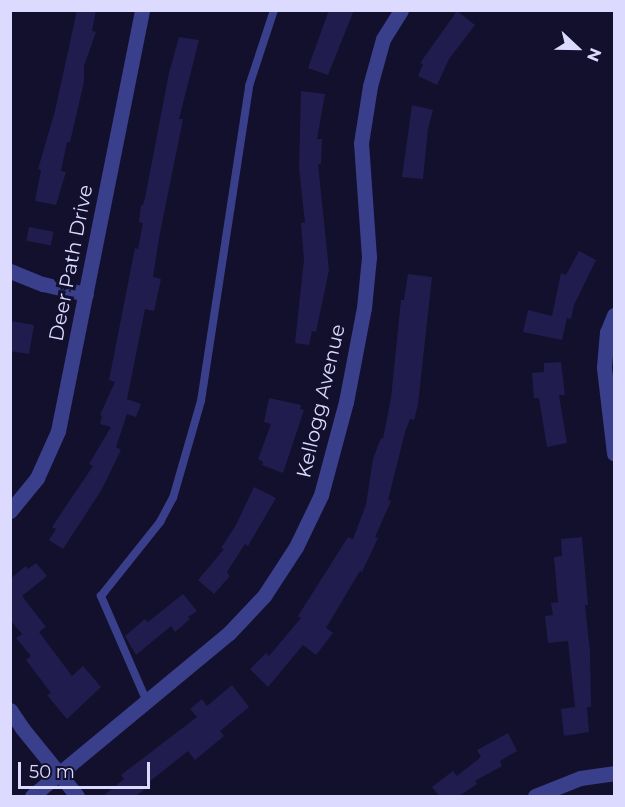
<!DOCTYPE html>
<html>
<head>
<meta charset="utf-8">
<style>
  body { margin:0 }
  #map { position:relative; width:625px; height:807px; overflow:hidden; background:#12102c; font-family:Montserrat,sans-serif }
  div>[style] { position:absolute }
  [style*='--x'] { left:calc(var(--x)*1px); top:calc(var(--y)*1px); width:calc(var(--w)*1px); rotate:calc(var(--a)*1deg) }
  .building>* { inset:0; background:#211c4e; transform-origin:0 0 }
  .service>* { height:8px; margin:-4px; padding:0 4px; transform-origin:4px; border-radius:4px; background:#3a3f8c }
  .minor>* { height:15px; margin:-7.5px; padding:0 7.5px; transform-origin:7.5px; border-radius:7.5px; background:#3a3f8c }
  span { translate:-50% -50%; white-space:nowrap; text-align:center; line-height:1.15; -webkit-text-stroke:6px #12102c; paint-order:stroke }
  .street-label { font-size:20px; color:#dcdbff }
  .frame { position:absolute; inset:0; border:12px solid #dcdbff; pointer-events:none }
  .north { position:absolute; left:547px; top:18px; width:60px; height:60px; -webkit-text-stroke:4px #12102c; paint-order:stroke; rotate:112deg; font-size:16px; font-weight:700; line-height:24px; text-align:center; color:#dcdbff }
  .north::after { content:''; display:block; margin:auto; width:21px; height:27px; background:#dcdbff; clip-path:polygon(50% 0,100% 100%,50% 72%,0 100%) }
  .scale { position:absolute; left:18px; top:762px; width:132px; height:27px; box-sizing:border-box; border:3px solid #dcdbff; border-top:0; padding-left:8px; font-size:18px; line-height:21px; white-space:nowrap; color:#dcdbff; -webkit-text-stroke:4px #12102c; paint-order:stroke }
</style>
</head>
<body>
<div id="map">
  <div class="building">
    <i style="clip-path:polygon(77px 10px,96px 10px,92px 31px,96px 32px,84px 66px,84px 82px,70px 142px,67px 142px,61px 171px,66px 172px,56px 205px,35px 201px,41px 170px,38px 169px,55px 111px)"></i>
    <i style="clip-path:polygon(329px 10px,354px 10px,328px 75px,308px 68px)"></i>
    <i style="clip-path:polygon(457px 11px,475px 25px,449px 59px,437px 85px,418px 76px,423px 64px,420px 63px)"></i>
    <i style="clip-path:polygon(179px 37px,199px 40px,179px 119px,183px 119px,159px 238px,153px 277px,161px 279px,154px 311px,145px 309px,127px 399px,141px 404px,136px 417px,127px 414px,116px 447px,121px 450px,102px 489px,63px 549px,49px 540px,56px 529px,52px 527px,93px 466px,89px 464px,111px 427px,100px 424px,102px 416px,100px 415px,115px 382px,109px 380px,135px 248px,138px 249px,143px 223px,139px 222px,141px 205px,143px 205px,145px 198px,169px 73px)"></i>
    <i style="clip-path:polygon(301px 91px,325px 94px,317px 139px,322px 139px,321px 164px,318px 164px,329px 270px,316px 332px,312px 331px,309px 345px,295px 343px,304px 259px,301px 223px,305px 223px,299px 168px)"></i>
    <i style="clip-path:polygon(412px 105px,433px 110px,428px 129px,423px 179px,402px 177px)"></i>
    <i style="left:29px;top:227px;width:25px;height:14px;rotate:11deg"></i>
    <i style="clip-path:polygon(579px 251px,596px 260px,574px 305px,571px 319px,567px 318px,562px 340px,523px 332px,528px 310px,552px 316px,561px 273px,566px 275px)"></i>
    <i style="clip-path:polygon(408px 274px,432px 277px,418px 404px,414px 420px,410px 419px,405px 432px,388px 500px,391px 501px,375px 537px,378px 538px,362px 572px,360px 571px,326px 628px,333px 633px,316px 655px,303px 645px,268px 687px,250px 669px,266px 653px,269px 656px,301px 618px,298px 616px,348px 537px,353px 539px,366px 505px,373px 459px,381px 438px,383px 439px,391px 398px,401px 300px,404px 300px)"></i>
    <i style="clip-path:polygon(10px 321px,34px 325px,29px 354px,10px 351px)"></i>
    <i style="clip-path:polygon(561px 362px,565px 395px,559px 395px,567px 443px,547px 447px,539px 398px,534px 398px,532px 373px,544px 372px,544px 363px)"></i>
    <i style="clip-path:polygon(269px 398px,301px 405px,300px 409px,304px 410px,283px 473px,262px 465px,263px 462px,258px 459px,271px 424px,264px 422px)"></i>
    <i style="clip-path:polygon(254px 487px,276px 498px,248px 546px,245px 544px,227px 572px,230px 576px,214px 594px,198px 580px,224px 549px,221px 548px,236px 525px)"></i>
    <i style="clip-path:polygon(582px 537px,588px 605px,585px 605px,590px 652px,591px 707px,587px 707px,589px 732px,564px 736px,561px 709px,575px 707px,568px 641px,548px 643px,545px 616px,553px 615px,551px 603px,558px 602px,554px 557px,562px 556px,561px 539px)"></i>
    <i style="clip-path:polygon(36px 563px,47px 576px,22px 596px,46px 627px,39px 632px,72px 676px,83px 666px,101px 687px,67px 719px,47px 695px,51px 693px,26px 660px,31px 656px,16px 638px,22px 634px,10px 620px,10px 579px,26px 566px,28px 569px)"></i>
    <i style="clip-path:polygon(183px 594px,197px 611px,188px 617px,190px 619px,175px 632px,171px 626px,136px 655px,125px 636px,145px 619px,148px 622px)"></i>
    <i style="clip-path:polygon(232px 685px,249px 707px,220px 731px,224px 736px,195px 760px,188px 751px,144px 786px,146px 788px,136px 796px,103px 796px,124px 779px,121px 775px,197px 717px,190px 709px,202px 699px,207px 706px)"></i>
    <i style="clip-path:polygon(508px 733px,517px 751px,500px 761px,502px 766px,475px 781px,477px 784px,459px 796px,439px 796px,432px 787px,453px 771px,457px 776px,481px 757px,477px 750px)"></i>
  </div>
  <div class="service">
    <i style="--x:147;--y:702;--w:116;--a:-113.5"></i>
    <i style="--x:101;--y:596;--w:95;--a:-51.4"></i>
    <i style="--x:160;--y:522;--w:27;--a:-62"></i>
    <i style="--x:173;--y:498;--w:101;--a:-73.9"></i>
    <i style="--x:201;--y:401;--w:319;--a:-81.3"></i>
    <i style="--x:249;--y:86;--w:80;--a:-71.8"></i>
  </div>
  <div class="minor">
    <i style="--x:10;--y:271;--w:35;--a:22"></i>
    <i style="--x:43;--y:284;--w:44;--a:13.1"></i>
    <i style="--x:614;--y:315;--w:18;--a:112"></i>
    <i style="--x:607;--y:332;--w:36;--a:95"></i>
    <i style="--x:604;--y:368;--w:86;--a:83.3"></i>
    <i style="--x:10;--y:511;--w:43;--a:-50.7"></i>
    <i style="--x:37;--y:478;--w:51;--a:-65.9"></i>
    <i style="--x:58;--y:431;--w:429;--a:-78.7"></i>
    <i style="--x:10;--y:710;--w:22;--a:56"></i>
    <i style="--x:22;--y:728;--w:87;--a:51"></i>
    <i style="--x:32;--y:796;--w:256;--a:-39.6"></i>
    <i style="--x:229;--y:633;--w:51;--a:-46.6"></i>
    <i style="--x:264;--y:596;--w:59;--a:-56.9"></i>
    <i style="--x:296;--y:547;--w:58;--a:-64.3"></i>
    <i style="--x:321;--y:495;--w:96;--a:-75"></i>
    <i style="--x:346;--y:402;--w:96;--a:-79.2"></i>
    <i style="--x:364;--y:308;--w:51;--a:-84.4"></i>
    <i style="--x:369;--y:257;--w:114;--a:-94"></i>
    <i style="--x:361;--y:143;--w:58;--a:-81"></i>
    <i style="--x:370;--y:86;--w:49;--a:-74.5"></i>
    <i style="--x:383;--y:39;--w:34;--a:-58"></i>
    <i style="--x:535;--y:796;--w:48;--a:-21.8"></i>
    <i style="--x:580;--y:778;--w:34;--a:-8"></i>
  </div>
  <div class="street-label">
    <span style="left:71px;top:263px;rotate:-79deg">Deer Path Drive</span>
    <span style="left:321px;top:401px;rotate:-77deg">Kellogg Avenue</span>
  </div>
  <div class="frame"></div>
  <div class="north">N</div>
  <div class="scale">50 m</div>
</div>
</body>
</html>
